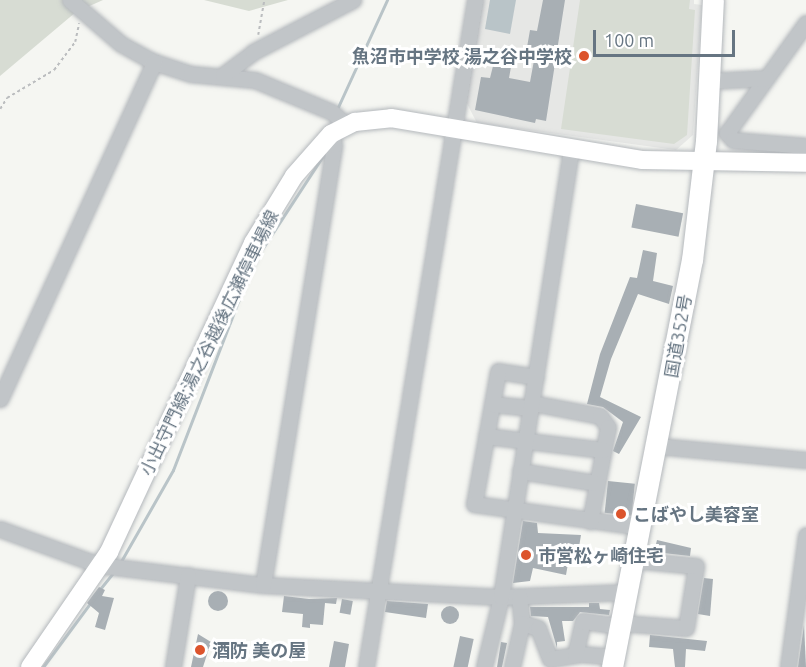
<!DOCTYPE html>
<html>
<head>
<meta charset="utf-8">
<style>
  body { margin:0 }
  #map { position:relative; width:806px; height:667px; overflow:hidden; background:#f5f6f2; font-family:Ubuntu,"Noto Sans JP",sans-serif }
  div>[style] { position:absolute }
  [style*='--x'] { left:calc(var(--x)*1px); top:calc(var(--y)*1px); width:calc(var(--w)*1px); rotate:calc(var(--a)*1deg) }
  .built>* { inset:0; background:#e6e7e5 }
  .green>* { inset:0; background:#d7dcd3 }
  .water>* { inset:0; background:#b9c4c8 }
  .stream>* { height:3px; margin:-1.5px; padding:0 1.5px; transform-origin:1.5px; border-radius:1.5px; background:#b9c4c8 }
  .building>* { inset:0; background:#a8afb4; transform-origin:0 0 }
  .round { border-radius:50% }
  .path>* { height:1.5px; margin-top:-0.75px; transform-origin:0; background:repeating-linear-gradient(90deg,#bbbdbf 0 3px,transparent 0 6px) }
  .roads { filter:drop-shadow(0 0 2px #b4b8bc) drop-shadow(0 0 2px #b4b8bc) }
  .minor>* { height:15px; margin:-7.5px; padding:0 7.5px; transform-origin:7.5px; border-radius:7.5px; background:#c1c5c8 }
  .major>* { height:18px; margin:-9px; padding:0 9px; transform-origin:9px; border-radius:9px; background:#fff }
  .highway>* { height:21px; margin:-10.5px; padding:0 10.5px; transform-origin:10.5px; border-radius:10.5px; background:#fff }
  .dots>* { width:16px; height:16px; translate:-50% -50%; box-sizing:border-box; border:3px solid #fff; border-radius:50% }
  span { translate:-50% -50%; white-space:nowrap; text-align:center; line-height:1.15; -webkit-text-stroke:6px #fff; paint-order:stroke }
  .poi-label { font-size:18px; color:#667582; font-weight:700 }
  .right { translate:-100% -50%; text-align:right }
  .left { translate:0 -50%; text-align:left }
  .street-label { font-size:18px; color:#667582 }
  .scale { position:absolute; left:593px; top:30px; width:142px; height:27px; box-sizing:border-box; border:3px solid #667582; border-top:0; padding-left:8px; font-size:18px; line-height:21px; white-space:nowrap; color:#667582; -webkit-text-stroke:4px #fff; paint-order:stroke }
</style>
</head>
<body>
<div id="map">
  <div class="built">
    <i style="clip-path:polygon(481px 0,694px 0,694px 4px,702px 5px,693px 135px,676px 150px,477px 123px,461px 92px)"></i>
  </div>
  <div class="green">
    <i style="clip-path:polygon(0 0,103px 0,76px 12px,0 76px)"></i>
    <i style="clip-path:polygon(204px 0,288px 0,249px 11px)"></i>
    <i style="clip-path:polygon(580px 0,690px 0,689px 9px,695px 10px,687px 135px,674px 144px,561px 129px)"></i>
  </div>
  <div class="water">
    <i style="clip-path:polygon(490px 0,516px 0,510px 34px,485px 29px)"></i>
  </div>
  <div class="stream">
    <i style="--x:338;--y:107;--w:118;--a:-65.4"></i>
    <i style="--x:120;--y:563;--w:107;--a:-60.3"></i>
    <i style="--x:173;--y:470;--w:222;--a:-68.9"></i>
    <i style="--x:253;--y:263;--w:126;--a:-56.9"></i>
    <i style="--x:100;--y:589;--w:21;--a:-51"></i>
    <i style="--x:43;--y:667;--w:81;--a:-53.6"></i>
  </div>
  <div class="building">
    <i style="clip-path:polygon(543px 0,565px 0,546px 121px,536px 119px,535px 123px,475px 110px,481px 77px,490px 78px,494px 62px,477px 59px,479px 49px,513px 56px,509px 78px,530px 82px,535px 55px,526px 53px,530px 30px,537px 31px)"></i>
    <i style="left:636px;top:204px;width:48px;height:24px;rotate:11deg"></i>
    <i style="clip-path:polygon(643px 250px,657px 253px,653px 281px,673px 286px,669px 304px,638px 294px,611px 359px,600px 397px,641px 417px,619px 454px,613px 451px,623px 422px,603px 407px,587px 404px,600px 354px,630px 277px,637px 278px)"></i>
    <i style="left:608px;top:481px;width:27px;height:32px;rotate:6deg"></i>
    <i style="clip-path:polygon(523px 521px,537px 523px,538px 533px,581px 535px,578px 553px,570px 552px,566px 575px,533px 568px,530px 581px,513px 583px)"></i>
    <i style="clip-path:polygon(657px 540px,691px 548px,690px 556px,654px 552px)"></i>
    <i style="clip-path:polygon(704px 578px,713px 579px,710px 616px,698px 614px)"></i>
    <i style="clip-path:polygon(99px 587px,105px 590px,102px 596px,114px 598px,105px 630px,95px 627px,99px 613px,87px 603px)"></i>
    <i class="round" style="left:208px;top:591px;width:20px;height:20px"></i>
    <i style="clip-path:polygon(284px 596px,309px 599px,337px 598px,336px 604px,325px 603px,323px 625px,310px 624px,310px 628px,302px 627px,303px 614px,282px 612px)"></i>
    <i style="left:342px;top:599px;width:11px;height:14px;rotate:10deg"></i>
    <i style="clip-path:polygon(387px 601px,428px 604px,426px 618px,385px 612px)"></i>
    <i style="clip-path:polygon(589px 603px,599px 603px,600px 609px,610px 610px,609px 615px,580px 612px,573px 621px,562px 621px,565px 641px,557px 642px,557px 648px,548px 617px,531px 616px,530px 607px,589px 607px)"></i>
    <i class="round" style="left:441px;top:606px;width:18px;height:18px"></i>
    <i style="clip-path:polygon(804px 625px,806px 667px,798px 667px)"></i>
    <i style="clip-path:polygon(198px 634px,211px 642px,203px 667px,191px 667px)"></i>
    <i style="clip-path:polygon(650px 635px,707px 641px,705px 651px,686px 649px,685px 667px,675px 667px,673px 649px,649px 647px)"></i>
    <i style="left:460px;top:636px;width:14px;height:32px;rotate:12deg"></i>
    <i style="clip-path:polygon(334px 641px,349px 644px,345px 667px,329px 667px)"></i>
    <i style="clip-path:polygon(501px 642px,507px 643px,502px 667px,497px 667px)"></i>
  </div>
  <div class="path">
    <i style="--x:258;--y:35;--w:36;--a:-80"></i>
    <i style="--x:0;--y:109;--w:13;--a:-58"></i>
    <i style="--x:7;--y:98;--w:55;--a:-30.8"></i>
    <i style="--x:54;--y:70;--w:35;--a:-53"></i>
    <i style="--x:75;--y:42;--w:19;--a:-78"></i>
  </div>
  <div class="roads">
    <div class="minor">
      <i style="--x:70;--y:0;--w:67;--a:40.8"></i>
      <i style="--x:121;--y:44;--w:38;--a:29"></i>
      <i style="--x:154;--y:62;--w:39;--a:18"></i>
      <i style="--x:191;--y:74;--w:64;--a:5.4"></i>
      <i style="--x:255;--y:80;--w:83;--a:22.6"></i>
      <i style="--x:332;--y:112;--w:21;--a:43"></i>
      <i style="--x:806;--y:23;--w:135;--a:125.7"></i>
      <i style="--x:727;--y:133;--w:9;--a:49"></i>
      <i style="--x:733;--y:140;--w:73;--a:4.7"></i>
      <i style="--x:223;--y:75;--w:38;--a:-37"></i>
      <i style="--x:253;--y:52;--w:113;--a:-27.5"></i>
      <i style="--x:709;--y:81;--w:57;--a:-3"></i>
      <i style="--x:536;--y:377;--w:38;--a:-171"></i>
      <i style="--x:498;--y:371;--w:135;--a:100.2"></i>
      <i style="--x:474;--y:504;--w:169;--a:7.8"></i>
      <i style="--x:0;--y:399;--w:371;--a:-65.4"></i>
      <i style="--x:532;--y:403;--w:69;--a:10.8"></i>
      <i style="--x:600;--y:416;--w:14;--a:54"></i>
      <i style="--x:608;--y:427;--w:96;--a:100.8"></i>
      <i style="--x:492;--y:404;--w:39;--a:6"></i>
      <i style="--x:486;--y:436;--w:118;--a:6.8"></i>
      <i style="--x:658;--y:446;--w:149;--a:5.4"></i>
      <i style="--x:520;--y:471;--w:78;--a:8.9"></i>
      <i style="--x:0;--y:529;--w:105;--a:20"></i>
      <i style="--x:99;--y:565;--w:165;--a:7"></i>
      <i style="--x:263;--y:585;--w:238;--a:2.9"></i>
      <i style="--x:501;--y:597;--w:126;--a:-2.3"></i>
      <i style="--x:263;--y:585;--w:446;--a:-80.8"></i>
      <i style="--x:334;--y:145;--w:11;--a:-105"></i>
      <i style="--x:519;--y:596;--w:27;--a:84"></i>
      <i style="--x:522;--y:623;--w:17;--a:17"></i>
      <i style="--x:538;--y:628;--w:33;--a:69"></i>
      <i style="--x:550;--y:659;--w:31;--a:-9"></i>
      <i style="--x:581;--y:654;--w:33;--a:5"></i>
      <i style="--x:621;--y:623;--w:65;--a:4.4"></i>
      <i style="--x:686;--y:628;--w:63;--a:-80.8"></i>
      <i style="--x:696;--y:566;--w:62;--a:-174.5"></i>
      <i style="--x:575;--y:655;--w:35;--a:-77"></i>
      <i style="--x:583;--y:621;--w:37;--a:8"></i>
      <i style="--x:173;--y:667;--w:93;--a:-80.7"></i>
      <i style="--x:366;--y:667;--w:676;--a:-80.72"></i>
      <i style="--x:484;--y:667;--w:72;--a:-76.3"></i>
      <i style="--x:501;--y:597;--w:454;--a:-81.1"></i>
      <i style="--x:512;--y:667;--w:45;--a:-77.2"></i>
      <i style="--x:788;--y:667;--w:133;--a:-82.2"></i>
    </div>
    <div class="major">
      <i style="--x:30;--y:667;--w:140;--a:-55.5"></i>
      <i style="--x:109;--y:552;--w:341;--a:-65"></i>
      <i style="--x:253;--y:243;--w:79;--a:-58.5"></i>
      <i style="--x:294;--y:176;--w:56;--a:-48.6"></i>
      <i style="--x:331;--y:134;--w:27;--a:-27"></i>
      <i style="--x:355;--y:122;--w:36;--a:-6"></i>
      <i style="--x:391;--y:118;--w:254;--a:9.5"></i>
      <i style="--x:642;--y:160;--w:164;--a:1"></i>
    </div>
    <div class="highway">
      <i style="--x:612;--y:667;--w:415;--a:-78.9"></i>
      <i style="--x:692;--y:260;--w:120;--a:-83.3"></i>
      <i style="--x:706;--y:141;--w:141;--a:-87.2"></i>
    </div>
  </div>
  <div class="dots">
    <i style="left:584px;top:56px;background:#dc542c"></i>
    <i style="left:621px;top:514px;background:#dc542c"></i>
    <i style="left:526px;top:555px;background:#dc542c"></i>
    <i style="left:200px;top:650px;background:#dc542c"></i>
  </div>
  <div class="poi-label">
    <span class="right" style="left:572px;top:56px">魚沼市中学校 湯之谷中学校</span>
    <span class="left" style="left:633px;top:514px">こばやし美容室</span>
    <span class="left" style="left:538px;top:555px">市営松ヶ崎住宅</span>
    <span class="left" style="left:212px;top:650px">酒防 美の屋</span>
  </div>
  <div class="street-label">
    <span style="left:678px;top:336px;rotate:-80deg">国道352号</span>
    <span style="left:209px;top:343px;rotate:-64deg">小出守門線;湯之谷越後広瀬停車場線</span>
  </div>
  <div class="scale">100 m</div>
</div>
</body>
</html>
